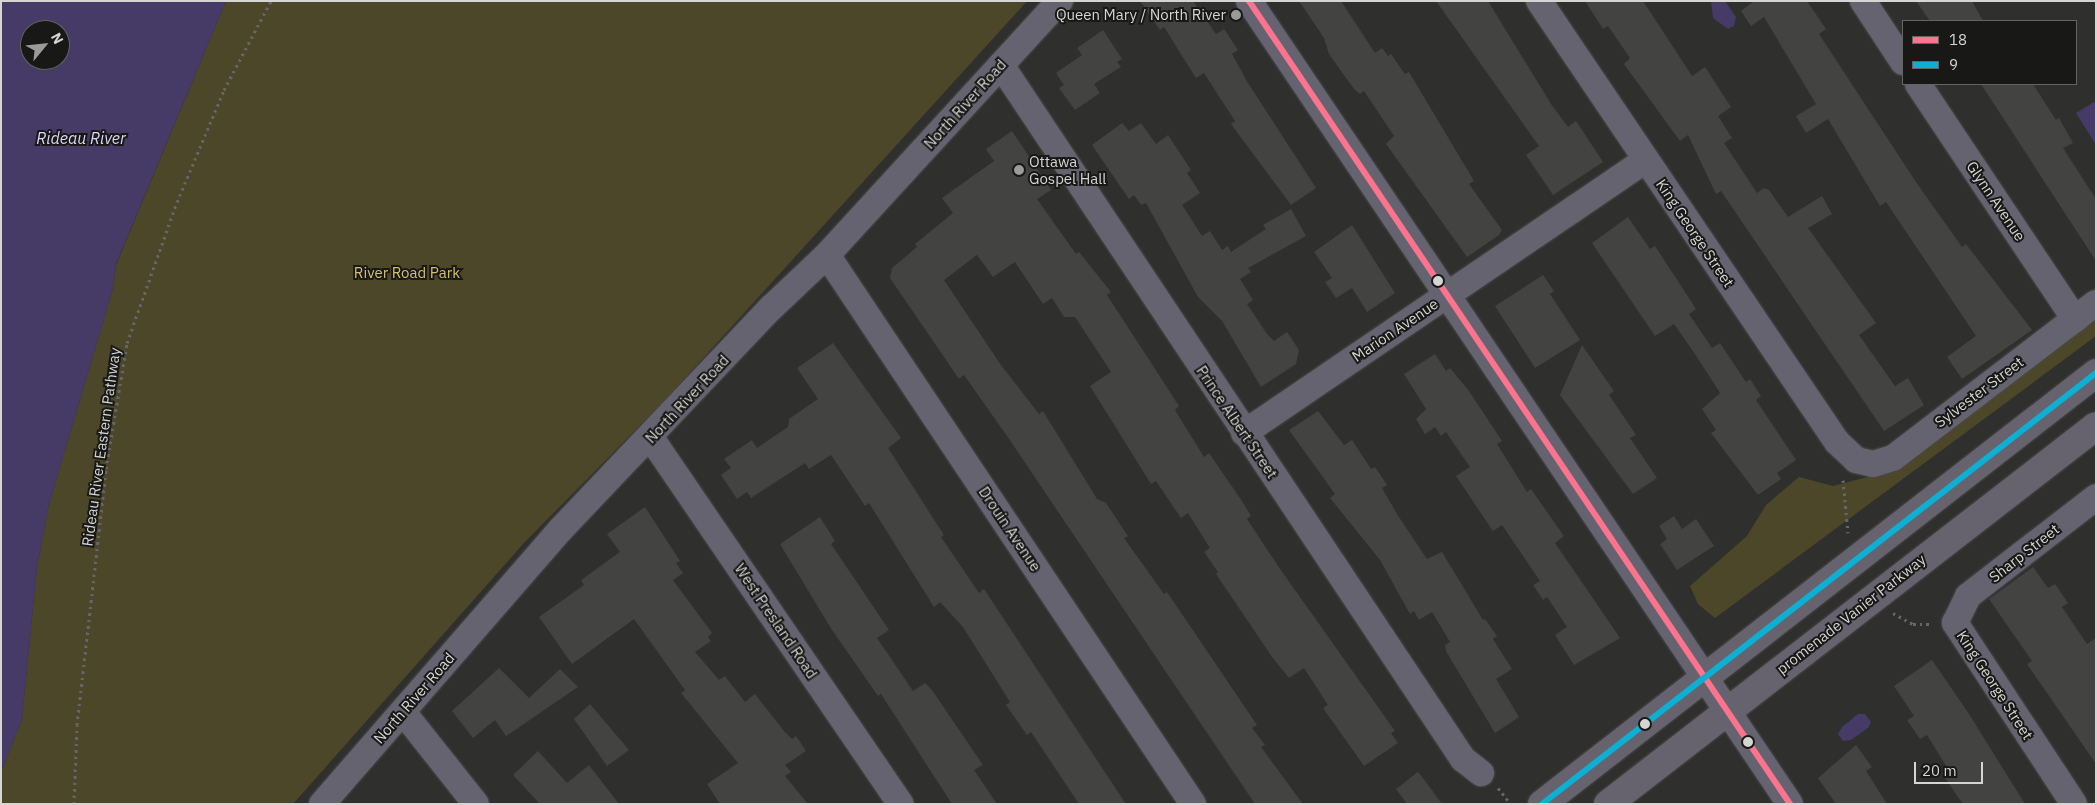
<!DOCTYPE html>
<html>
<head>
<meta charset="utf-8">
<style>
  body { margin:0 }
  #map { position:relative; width:2097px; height:805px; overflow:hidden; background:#2f2f2e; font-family:"IBM Plex Sans",sans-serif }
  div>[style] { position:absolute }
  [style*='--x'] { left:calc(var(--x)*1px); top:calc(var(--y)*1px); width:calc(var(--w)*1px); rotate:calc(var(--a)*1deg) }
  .green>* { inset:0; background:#4d472a }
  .water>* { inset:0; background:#453b66 }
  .building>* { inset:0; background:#434341 }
  .path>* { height:3px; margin-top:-1.5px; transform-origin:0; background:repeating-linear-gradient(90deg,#67656c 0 2.5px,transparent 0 6.5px) }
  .roads { filter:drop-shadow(0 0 1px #4a4a48) drop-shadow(0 0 1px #4a4a48) }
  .minor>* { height:26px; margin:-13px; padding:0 13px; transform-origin:13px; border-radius:13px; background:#65636f }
  .major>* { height:28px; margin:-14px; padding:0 14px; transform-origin:14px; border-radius:14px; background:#66636f }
  .bus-1>* { height:6px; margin:-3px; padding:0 3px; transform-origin:3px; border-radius:3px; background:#fc738d }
  .bus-2>* { height:6px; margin:-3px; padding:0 3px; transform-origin:3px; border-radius:3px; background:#0dafd3 }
  .dots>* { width:14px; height:14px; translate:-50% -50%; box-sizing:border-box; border:2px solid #181816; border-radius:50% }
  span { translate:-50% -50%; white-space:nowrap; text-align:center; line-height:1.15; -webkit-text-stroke:4px #181816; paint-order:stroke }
  .poi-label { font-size:15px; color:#d5d5d3 }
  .right { translate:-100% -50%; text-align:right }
  .left { translate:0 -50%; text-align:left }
  .street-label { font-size:15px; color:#d5d5d3 }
  .park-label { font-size:15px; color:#d3c069 }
  .water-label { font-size:16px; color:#ddd7f7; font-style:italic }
  .frame { position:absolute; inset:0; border:2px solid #d5d5d3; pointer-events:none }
  .legend { position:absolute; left:1902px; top:20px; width:175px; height:65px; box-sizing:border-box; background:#181816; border:1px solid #646462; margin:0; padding:6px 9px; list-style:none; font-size:15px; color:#d5d5d3 }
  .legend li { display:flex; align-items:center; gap:10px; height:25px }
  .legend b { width:25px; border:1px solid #646462 }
  .north { position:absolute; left:20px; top:20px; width:50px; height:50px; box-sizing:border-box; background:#181816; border:1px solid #646462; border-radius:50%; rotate:62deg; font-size:14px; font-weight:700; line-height:20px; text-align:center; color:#d5d5d3 }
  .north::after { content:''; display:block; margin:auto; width:18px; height:22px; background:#9b9b99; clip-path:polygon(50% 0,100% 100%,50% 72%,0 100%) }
  .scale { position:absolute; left:1914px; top:762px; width:69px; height:22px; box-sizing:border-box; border:2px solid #d5d5d3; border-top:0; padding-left:6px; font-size:15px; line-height:18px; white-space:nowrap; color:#d5d5d3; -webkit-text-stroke:4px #181816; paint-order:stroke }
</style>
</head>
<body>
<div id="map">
  <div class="green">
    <i style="clip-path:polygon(226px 1px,1027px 1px,667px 398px,523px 544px,293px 804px,1px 804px,1px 772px,22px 719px,37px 567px,49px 504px,113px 288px,116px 265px)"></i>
    <i style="clip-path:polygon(2096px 312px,2096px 336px,1715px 618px,1698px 604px,1690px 586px,1747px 536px,1766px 505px,1799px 477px,1833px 486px,1879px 474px)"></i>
  </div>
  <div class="water">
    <i style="clip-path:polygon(evenodd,1px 1px,226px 1px,116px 264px,113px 288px,49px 504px,37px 567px,22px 719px,1px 772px,1px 1px,30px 30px,60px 30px,60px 60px,30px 60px,30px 30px)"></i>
    <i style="clip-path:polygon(1711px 1px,1725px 1px,1736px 17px,1734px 26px,1728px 29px,1713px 18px)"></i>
    <i style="clip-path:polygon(2094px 102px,2096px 104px,2096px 145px,2076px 113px)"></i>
    <i style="clip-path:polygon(1858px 714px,1865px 714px,1871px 722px,1868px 728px,1851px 740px,1843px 741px,1838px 734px,1842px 727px)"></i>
  </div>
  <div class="building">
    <i style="clip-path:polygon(1140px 1px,1193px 1px,1216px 34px,1224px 29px,1238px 50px,1232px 54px,1248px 83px,1316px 188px,1291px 205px,1231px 124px,1235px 121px,1204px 73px,1196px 78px,1164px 27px,1160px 30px)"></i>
    <i style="clip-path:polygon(1299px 1px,1341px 1px,1375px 53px,1382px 48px,1388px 56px,1391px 54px,1405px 74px,1409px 72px,1474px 181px,1469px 184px,1502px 230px,1499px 235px,1467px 257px,1386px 144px,1394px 136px,1364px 91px,1360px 94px,1354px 89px,1329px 54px,1324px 38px)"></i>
    <i style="clip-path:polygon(1436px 1px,1488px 1px,1551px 104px,1568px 127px,1576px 121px,1603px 162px,1553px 195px,1526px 155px,1539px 146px)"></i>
    <i style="clip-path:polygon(1585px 1px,1643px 1px,1692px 76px,1705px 67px,1731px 107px,1718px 116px,1732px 138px,1724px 143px,1757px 193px,1764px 188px,1769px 190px,1788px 217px,1822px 196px,1832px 214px,1808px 228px,1876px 323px,1859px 335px,1895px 386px,1908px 378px,1924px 405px,1884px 431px,1721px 191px,1716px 194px,1688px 135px,1680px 141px,1624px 64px,1630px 58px,1608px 26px,1603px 29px)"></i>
    <i style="clip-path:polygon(1754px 1px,1807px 1px,1826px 29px,1819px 34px,1916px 182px,1962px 247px,1966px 244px,2032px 330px,1962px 379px,1947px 357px,1976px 336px,1886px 202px,1880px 206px,1828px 119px,1806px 133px,1796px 116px,1816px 104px,1764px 17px,1751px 26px,1741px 11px)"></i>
    <i style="clip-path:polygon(1916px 1px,1972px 1px,1983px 21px,1930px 21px)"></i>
    <i style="clip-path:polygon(1103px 30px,1122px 59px,1117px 62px,1121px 67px,1094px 84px,1100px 93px,1075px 110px,1059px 88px,1064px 85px,1056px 73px,1082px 55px,1077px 48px)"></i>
    <i style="clip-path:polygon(1981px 84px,2033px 84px,2056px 120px,2059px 118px,2073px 143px,2063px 148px,2096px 199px,2096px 261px)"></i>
    <i style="clip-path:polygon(1122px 123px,1129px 131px,1141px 123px,1156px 144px,1168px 135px,1191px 170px,1187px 173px,1200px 193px,1182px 205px,1202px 236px,1210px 231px,1222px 250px,1228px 246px,1231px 252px,1266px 229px,1263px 225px,1291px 209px,1306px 236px,1248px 268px,1251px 272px,1240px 279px,1253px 300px,1247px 304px,1267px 334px,1274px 341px,1287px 332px,1299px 350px,1296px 364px,1261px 387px,1222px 321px,1198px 297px,1146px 203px,1141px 205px,1134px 195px,1129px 199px,1092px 145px)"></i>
    <i style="clip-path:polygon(1012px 131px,1051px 190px,1037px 199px,1076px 254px,1079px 252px,1111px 292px,1107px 295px,1179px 406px,1175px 410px,1204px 457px,1209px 453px,1242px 501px,1251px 516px,1247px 519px,1278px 566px,1395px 731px,1391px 733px,1398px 743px,1364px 766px,1323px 708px,1328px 705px,1304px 668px,1289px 678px,1272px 657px,1216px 574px,1218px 572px,1204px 552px,1210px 548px,1188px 513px,1181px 518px,1156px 481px,1151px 484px,1090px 386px,1111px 372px,1075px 317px,1064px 317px,1052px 298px,1043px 304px,1015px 262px,993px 277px,977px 255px,944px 280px,1001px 365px,1039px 414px,1043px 411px,1097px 499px,1106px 503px,1128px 536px,1124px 538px,1164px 594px,1167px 592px,1257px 725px,1252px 728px,1265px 745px,1261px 747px,1303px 804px,1255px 804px,1007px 436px,964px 375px,959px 379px,890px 278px,892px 268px,917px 247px,915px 244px,953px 213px,942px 198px,994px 161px,986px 149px)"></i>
    <i style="clip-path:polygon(1628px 217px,1650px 249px,1655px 246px,1696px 309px,1689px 314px,1712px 348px,1720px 343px,1746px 382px,1750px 379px,1761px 396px,1756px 400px,1796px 460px,1777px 473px,1781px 479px,1758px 495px,1711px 433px,1716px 430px,1702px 409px,1720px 393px,1697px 357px,1674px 324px,1655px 336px,1592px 243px)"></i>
    <i style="clip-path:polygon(1352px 225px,1395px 293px,1367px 312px,1352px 288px,1336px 298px,1325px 282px,1332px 278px,1314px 252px)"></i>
    <i style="clip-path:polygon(1543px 275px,1554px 291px,1550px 294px,1580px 340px,1535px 368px,1495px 306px)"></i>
    <i style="clip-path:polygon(833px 343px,901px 438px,888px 448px,944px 535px,941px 537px,979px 593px,984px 589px,1126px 804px,1079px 804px,1031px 732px,1027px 735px,1006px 705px,1010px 702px,963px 627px,940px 602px,934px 607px,869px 503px,865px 506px,831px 455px,809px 469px,805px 463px,751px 498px,747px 492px,737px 499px,721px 475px,731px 468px,724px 459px,752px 440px,757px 448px,788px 427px,789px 419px,818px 399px,797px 368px)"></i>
    <i style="clip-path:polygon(1582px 345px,1614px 391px,1609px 395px,1636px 435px,1630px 438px,1657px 478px,1633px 494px,1560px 395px)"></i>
    <i style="clip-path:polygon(1435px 354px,1446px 371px,1450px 368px,1469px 391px,1502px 441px,1497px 444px,1527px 492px,1531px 489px,1564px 536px,1555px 543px,1620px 638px,1574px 665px,1555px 635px,1567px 627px,1547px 597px,1543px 600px,1533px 585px,1540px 581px,1502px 525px,1493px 531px,1456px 476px,1470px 467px,1446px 432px,1441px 436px,1435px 427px,1425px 434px,1416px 419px,1426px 409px,1404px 374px)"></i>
    <i style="clip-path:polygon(1318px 411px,1344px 445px,1352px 440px,1371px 469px,1375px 467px,1387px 485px,1382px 488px,1397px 514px,1427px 559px,1442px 552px,1483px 620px,1485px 619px,1497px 636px,1493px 639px,1512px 669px,1496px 679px,1519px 717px,1495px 733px,1446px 651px,1445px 645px,1450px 642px,1432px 612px,1419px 620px,1414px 611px,1410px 614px,1380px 560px,1330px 498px,1335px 494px,1289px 430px)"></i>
    <i style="clip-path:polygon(645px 507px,680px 561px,676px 563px,683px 573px,673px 580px,712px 633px,708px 637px,711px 641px,695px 652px,719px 680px,725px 676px,745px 702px,755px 694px,784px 731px,792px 739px,796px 736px,806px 751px,785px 765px,791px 772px,785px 776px,808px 804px,720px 804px,707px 784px,738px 763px,681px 693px,685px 690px,634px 619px,572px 664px,539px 617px,584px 585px,581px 580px,620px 552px,607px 534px)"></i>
    <i style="clip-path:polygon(1674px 516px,1682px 529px,1696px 519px,1714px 546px,1677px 570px,1660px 544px,1667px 539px,1659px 526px)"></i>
    <i style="clip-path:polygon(820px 517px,835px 541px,831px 544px,889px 630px,877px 638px,913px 691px,925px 683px,932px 690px,983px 765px,974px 770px,997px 804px,952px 804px,881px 694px,878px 696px,832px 630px,780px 544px)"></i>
    <i style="clip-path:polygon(2033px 567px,2048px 588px,2055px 584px,2068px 603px,2062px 607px,2087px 644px,2096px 638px,2096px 764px,2027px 664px,2032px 661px,1989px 599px)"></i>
    <i style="clip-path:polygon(1932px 660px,1969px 714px,2025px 804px,1963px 804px,1947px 781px,1942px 773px,1948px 769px,1927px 735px,1920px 739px,1907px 720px,1914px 716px,1894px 686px)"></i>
    <i style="clip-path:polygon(499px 668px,529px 698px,560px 669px,578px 687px,506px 736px,495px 720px,473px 738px,452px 711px)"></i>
    <i style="clip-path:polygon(590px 704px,629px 750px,607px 766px,574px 719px)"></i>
    <i style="clip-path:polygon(1856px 745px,1872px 767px,1866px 771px,1887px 804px,1836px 804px,1818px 778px)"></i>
    <i style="clip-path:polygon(538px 751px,567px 783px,589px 765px,619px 804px,540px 804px,513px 775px)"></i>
    <i style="clip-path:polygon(1418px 772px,1426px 782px,1442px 804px,1407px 804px,1396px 789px)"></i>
  </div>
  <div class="path">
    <i style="--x:1843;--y:480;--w:53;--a:84.6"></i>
    <i style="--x:1893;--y:613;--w:23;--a:29"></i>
    <i style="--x:1913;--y:624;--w:18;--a:0"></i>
    <i style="--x:1498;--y:788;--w:21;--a:51"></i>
    <i style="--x:74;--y:804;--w:79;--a:-87.8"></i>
    <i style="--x:77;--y:725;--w:258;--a:-83.5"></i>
    <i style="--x:106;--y:469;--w:128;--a:-80.5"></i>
    <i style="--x:127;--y:343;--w:150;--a:-70.5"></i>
    <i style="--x:177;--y:202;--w:121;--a:-67.2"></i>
    <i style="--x:224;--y:90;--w:101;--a:-62.2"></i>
  </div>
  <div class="roads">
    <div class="minor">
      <i style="--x:1249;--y:1;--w:968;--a:56.03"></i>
      <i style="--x:1539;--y:1;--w:532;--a:55.95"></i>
      <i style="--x:1837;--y:442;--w:26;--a:43"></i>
      <i style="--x:1856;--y:460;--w:17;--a:13"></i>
      <i style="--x:1873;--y:464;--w:21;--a:-17"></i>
      <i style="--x:1893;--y:458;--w:255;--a:-37.4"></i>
      <i style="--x:1863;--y:1;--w:73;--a:56.7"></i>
      <i style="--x:1001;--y:65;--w:834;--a:56.35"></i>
      <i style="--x:1463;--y:759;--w:23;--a:38"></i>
      <i style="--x:1918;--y:84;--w:283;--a:56.3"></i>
      <i style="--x:827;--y:255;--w:660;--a:56.31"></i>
      <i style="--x:1244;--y:433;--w:486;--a:-34.2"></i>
      <i style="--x:651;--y:438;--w:443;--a:55.7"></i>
      <i style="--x:403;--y:712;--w:117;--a:51.6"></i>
      <i style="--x:322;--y:804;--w:364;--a:-49"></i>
      <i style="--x:561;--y:529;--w:306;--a:-46.5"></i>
      <i style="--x:772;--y:307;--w:76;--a:-43.4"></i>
      <i style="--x:827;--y:255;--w:345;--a:-47.5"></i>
      <i style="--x:2074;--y:804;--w:217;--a:-123.3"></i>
      <i style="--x:1955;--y:623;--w:30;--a:-64"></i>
      <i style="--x:1968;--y:596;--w:162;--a:-37.7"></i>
    </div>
    <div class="major">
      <i style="--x:1542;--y:804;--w:702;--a:-37.88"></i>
      <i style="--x:1608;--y:804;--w:617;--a:-37.76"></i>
    </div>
  </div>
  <div class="bus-1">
    <i style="--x:1249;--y:1;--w:968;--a:56.03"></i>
  </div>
  <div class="bus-2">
    <i style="--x:1542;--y:804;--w:702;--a:-37.88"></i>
  </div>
  <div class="dots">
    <i style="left:1236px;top:15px;background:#9b9b99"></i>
    <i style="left:1019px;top:170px;background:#9b9b99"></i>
    <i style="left:1438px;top:281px;background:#d5d5d3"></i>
    <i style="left:1645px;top:724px;background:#d5d5d3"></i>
    <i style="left:1748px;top:742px;background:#d5d5d3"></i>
  </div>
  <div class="poi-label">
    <span class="right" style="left:1226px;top:15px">Queen Mary / North River</span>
    <span class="left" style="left:1029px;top:170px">Ottawa<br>Gospel Hall</span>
  </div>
  <div class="street-label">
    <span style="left:965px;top:104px;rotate:-48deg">North River Road</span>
    <span style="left:1996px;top:201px;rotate:56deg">Glynn Avenue</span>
    <span style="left:1695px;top:233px;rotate:56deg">King George Street</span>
    <span style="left:1395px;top:330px;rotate:-34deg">Marion Avenue</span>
    <span style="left:1979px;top:392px;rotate:-37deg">Sylvester Street</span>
    <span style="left:687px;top:399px;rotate:-47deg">North River Road</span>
    <span style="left:1237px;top:422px;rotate:56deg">Prince Albert Street</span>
    <span style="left:101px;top:447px;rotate:-82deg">Rideau River Eastern Pathway</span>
    <span style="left:1010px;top:529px;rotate:56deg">Drouin Avenue</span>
    <span style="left:2024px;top:553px;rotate:-38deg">Sharp Street</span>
    <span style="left:1851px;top:614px;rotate:-38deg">promenade Vanier Parkway</span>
    <span style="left:776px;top:621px;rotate:56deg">West Presland Road</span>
    <span style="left:1995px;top:685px;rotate:57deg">King George Street</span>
    <span style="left:414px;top:698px;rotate:-49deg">North River Road</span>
  </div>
  <div class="park-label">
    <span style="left:407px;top:273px">River Road Park</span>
  </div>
  <div class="water-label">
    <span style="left:81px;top:138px">Rideau River</span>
  </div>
  <div class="frame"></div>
  <ul class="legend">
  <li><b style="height:6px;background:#fc738d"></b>18</li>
  <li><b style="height:6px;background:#0dafd3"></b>9</li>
  </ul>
  <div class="north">N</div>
  <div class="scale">20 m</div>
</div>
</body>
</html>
